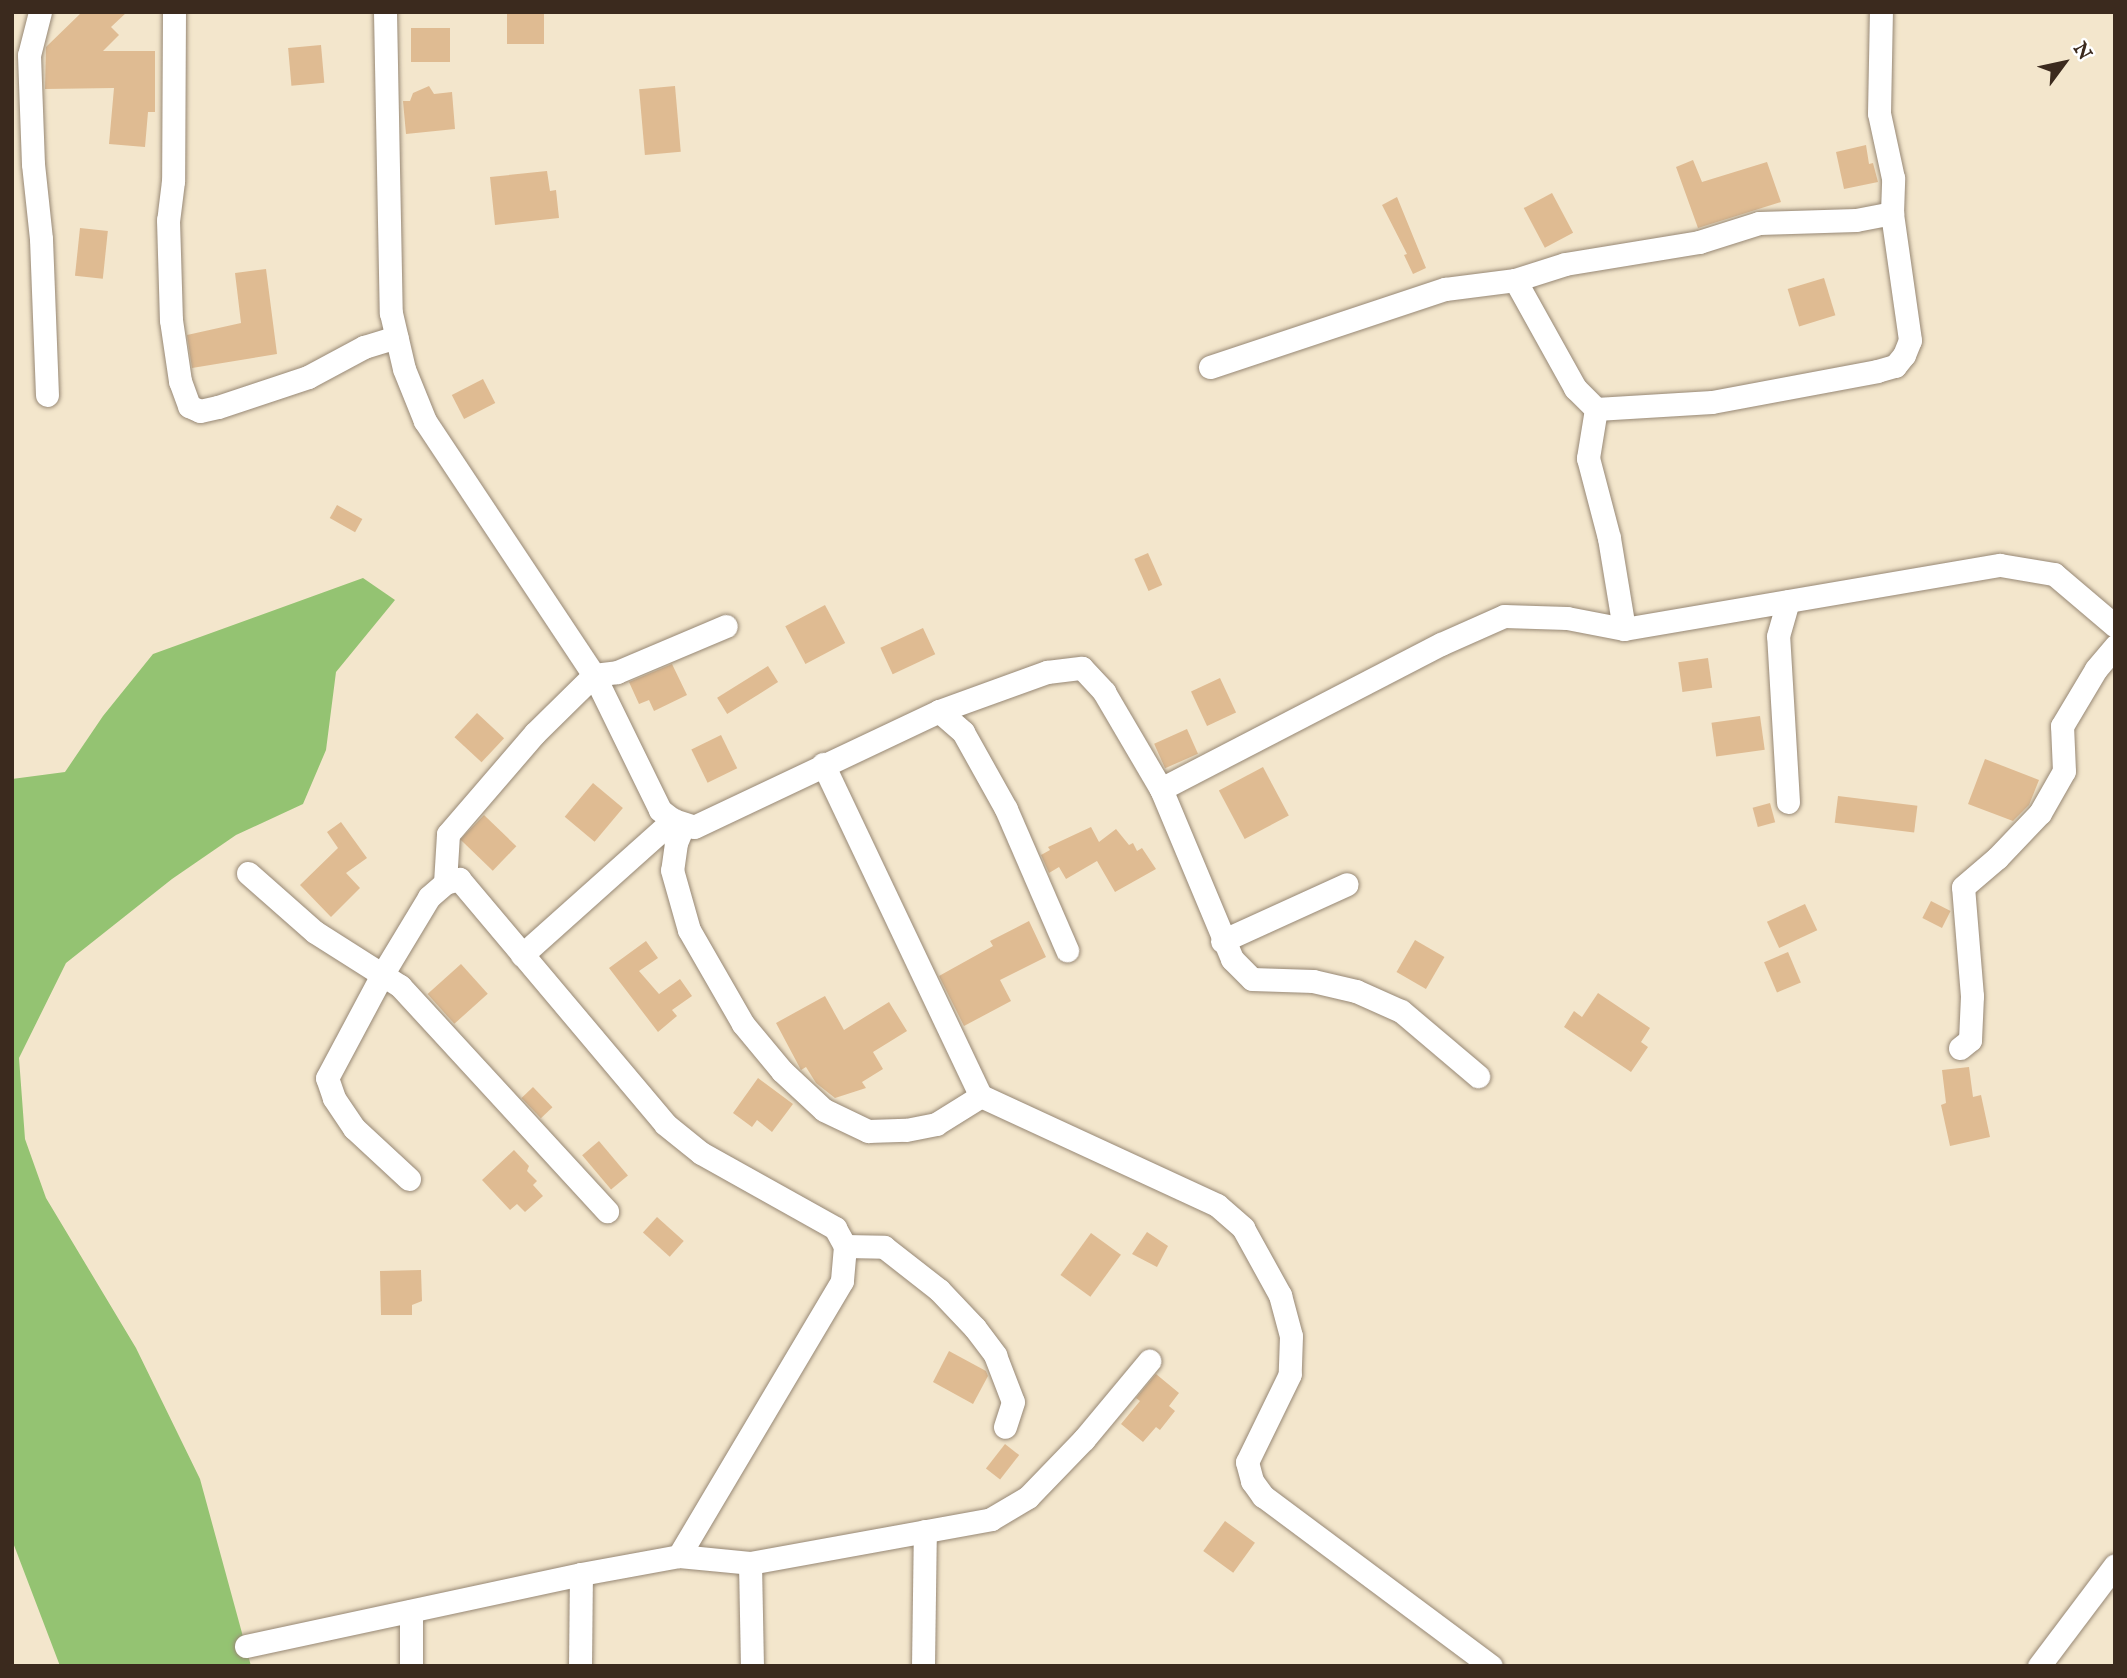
<!DOCTYPE html>
<html>
<head>
<meta charset="utf-8">
<style>
  body { margin:0 }
  #map { position:relative; width:2127px; height:1678px; overflow:hidden; background:#f3e6cc; font-family:"IM FELL English",serif }
  div>[style] { position:absolute }
  [style*='--x'] { left:calc(var(--x)*1px); top:calc(var(--y)*1px); width:calc(var(--w)*1px); rotate:calc(var(--a)*1deg) }
  .green>* { inset:0; background:#94c372 }
  .building>* { inset:0; background:#dfbb92; transform-origin:0 0 }
  .roads { filter:drop-shadow(0 0 2px #978875) drop-shadow(0 0 2px #978875) }
  .street>* { height:23px; margin:-11.5px; padding:0 11.5px; transform-origin:11.5px; border-radius:11.5px; background:#fff }
  span { translate:-50% -50%; white-space:nowrap; text-align:center; line-height:1.15; -webkit-text-stroke:6px #fff; paint-order:stroke }
  .frame { position:absolute; inset:0; border:14px solid #3b2a1e; pointer-events:none }
  .north { position:absolute; left:2029px; top:28px; width:70px; height:70px; -webkit-text-stroke:5px #fff; paint-order:stroke; rotate:57deg; font-size:19px; font-weight:700; line-height:28px; text-align:center; color:#3b2a1e }
  .north::after { content:''; display:block; margin:auto; width:24px; height:32px; background:#3b2a1e; clip-path:polygon(50% 0,100% 100%,50% 72%,0 100%) }
</style>
</head>
<body>
<div id="map">
  <div class="green">
    <i style="clip-path:polygon(363px 578px,395px 600px,336px 672px,326px 750px,303px 804px,236px 835px,172px 879px,66px 963px,19px 1058px,25px 1139px,46px 1198px,136px 1348px,200px 1479px,251px 1666px,60px 1666px,12px 1540px,12px 779px,65px 772px,103px 716px,153px 654px)"></i>
  </div>
  <div class="building">
    <i style="clip-path:polygon(82px 12px,127px 12px,111px 27px,119px 35px,103px 51px,155px 51px,155px 112px,148px 112px,145px 147px,109px 144px,114px 88px,45px 89px,46px 47px)"></i>
    <i style="left:507px;top:12px;width:37px;height:32px"></i>
    <i style="left:411px;top:28px;width:39px;height:34px"></i>
    <i style="left:321px;top:45px;width:38px;height:33px;rotate:85deg"></i>
    <i style="clip-path:polygon(429px 86px,434px 94px,452px 92px,455px 129px,406px 134px,403px 101px,410px 101px,413px 93px)"></i>
    <i style="left:675px;top:86px;width:66px;height:36px;rotate:85deg"></i>
    <i style="clip-path:polygon(1866px 145px,1869px 164px,1873px 163px,1878px 182px,1844px 189px,1836px 152px)"></i>
    <i style="clip-path:polygon(1693px 160px,1702px 182px,1767px 162px,1781px 202px,1698px 228px,1676px 167px)"></i>
    <i style="clip-path:polygon(547px 171px,550px 191px,556px 190px,559px 218px,495px 225px,490px 177px)"></i>
    <i style="left:1552px;top:193px;width:45px;height:32px;rotate:62deg"></i>
    <i style="clip-path:polygon(1397px 197px,1426px 268px,1413px 274px,1404px 255px,1407px 254px,1382px 205px)"></i>
    <i style="left:80px;top:228px;width:28px;height:48px;rotate:6deg"></i>
    <i style="clip-path:polygon(266px 269px,277px 354px,192px 368px,187px 335px,241px 323px,235px 273px)"></i>
    <i style="left:1824px;top:278px;width:39px;height:38px;rotate:73deg"></i>
    <i style="left:483px;top:379px;width:27px;height:35px;rotate:63deg"></i>
    <i style="left:337px;top:505px;width:29px;height:15px;rotate:29deg"></i>
    <i style="left:1148px;top:553px;width:35px;height:15px;rotate:66deg"></i>
    <i style="left:825px;top:605px;width:43px;height:45px;rotate:62deg"></i>
    <i style="left:923px;top:628px;width:29px;height:47px;rotate:65deg"></i>
    <i style="left:1708px;top:658px;width:30px;height:30px;rotate:82deg"></i>
    <i style="clip-path:polygon(672px 664px,687px 695px,654px 711px,649px 700px,639px 704px,629px 682px)"></i>
    <i style="left:768px;top:666px;width:19px;height:60px;rotate:58deg"></i>
    <i style="left:1220px;top:678px;width:38px;height:32px;rotate:65deg"></i>
    <i style="left:477px;top:713px;width:37px;height:33px;rotate:43deg"></i>
    <i style="left:1760px;top:716px;width:34px;height:49px;rotate:82deg"></i>
    <i style="left:1187px;top:729px;width:27px;height:36px;rotate:66deg"></i>
    <i style="left:721px;top:735px;width:37px;height:33px;rotate:64deg"></i>
    <i style="clip-path:polygon(1985px 759px,2039px 780px,2029px 805px,2013px 821px,1968px 804px)"></i>
    <i style="left:1263px;top:767px;width:55px;height:50px;rotate:62deg"></i>
    <i style="left:593px;top:783px;width:39px;height:44px;rotate:40deg"></i>
    <i style="left:1838px;top:796px;width:80px;height:27px;rotate:7deg"></i>
    <i style="left:1770px;top:803px;width:20px;height:18px;rotate:75deg"></i>
    <i style="left:484px;top:815px;width:45px;height:34px;rotate:44deg"></i>
    <i style="clip-path:polygon(341px 822px,367px 858px,346px 873px,360px 888px,331px 917px,300px 885px,338px 848px,327px 832px)"></i>
    <i style="clip-path:polygon(1091px 827px,1099px 842px,1116px 829px,1129px 845px,1133px 843px,1137px 851px,1142px 848px,1156px 869px,1115px 892px,1097px 861px,1066px 879px,1059px 867px,1049px 873px,1041px 855px,1050px 850px,1048px 847px)"></i>
    <i style="left:1931px;top:901px;width:22px;height:19px;rotate:27deg"></i>
    <i style="left:1805px;top:904px;width:29px;height:42px;rotate:65deg"></i>
    <i style="clip-path:polygon(1029px 921px,1046px 957px,1000px 980px,1011px 1001px,964px 1026px,939px 976px,993px 946px,990px 941px)"></i>
    <i style="left:1415px;top:940px;width:34px;height:37px;rotate:30deg"></i>
    <i style="clip-path:polygon(646px 941px,658px 958px,639px 971px,659px 994px,680px 979px,692px 996px,672px 1010px,677px 1016px,658px 1032px,609px 968px)"></i>
    <i style="left:1788px;top:952px;width:33px;height:26px;rotate:67deg"></i>
    <i style="left:461px;top:964px;width:40px;height:45px;rotate:48deg"></i>
    <i style="clip-path:polygon(1598px 993px,1650px 1028px,1641px 1042px,1648px 1047px,1631px 1072px,1564px 1027px,1574px 1011px,1582px 1017px)"></i>
    <i style="clip-path:polygon(825px 996px,844px 1030px,889px 1002px,907px 1031px,873px 1052px,883px 1069px,862px 1082px,866px 1088px,835px 1098px,816px 1083px,806px 1067px,801px 1070px,776px 1023px)"></i>
    <i style="clip-path:polygon(1969px 1067px,1973px 1097px,1981px 1095px,1990px 1137px,1950px 1146px,1941px 1105px,1946px 1103px,1942px 1070px)"></i>
    <i style="clip-path:polygon(758px 1078px,793px 1104px,772px 1132px,757px 1120px,752px 1127px,733px 1113px)"></i>
    <i style="left:533px;top:1087px;width:28px;height:16px;rotate:46deg"></i>
    <i style="left:599px;top:1141px;width:45px;height:22px;rotate:50deg"></i>
    <i style="clip-path:polygon(514px 1150px,529px 1166px,527px 1171px,537px 1181px,533px 1185px,543px 1196px,525px 1212px,517px 1204px,510px 1210px,482px 1180px)"></i>
    <i style="left:657px;top:1217px;width:36px;height:21px;rotate:42deg"></i>
    <i style="clip-path:polygon(1147px 1232px,1168px 1246px,1157px 1267px,1132px 1254px)"></i>
    <i style="left:1091px;top:1233px;width:37px;height:52px;rotate:36deg"></i>
    <i style="clip-path:polygon(421px 1270px,422px 1301px,412px 1305px,412px 1315px,381px 1315px,380px 1271px)"></i>
    <i style="clip-path:polygon(949px 1351px,986px 1371px,988px 1376px,973px 1404px,933px 1382px)"></i>
    <i style="clip-path:polygon(1156px 1374px,1179px 1393px,1169px 1406px,1175px 1411px,1160px 1430px,1156px 1427px,1143px 1442px,1121px 1424px,1140px 1401px,1136px 1398px)"></i>
    <i style="left:1005px;top:1444px;width:18px;height:31px;rotate:38deg"></i>
    <i style="left:1225px;top:1521px;width:37px;height:37px;rotate:36deg"></i>
  </div>
  <div class="roads">
    <div class="street">
      <i style="--x:40;--y:12;--w:44;--a:104.3"></i>
      <i style="--x:29;--y:55;--w:109;--a:87.9"></i>
      <i style="--x:33;--y:164;--w:75;--a:83.9"></i>
      <i style="--x:41;--y:239;--w:156;--a:87.8"></i>
      <i style="--x:174;--y:12;--w:169;--a:90.3"></i>
      <i style="--x:173;--y:181;--w:39;--a:97"></i>
      <i style="--x:168;--y:220;--w:100;--a:88.3"></i>
      <i style="--x:171;--y:320;--w:62;--a:81.6"></i>
      <i style="--x:180;--y:381;--w:27;--a:70"></i>
      <i style="--x:189;--y:406;--w:12;--a:24"></i>
      <i style="--x:200;--y:411;--w:18;--a:-13"></i>
      <i style="--x:218;--y:407;--w:95;--a:-18.4"></i>
      <i style="--x:308;--y:377;--w:64;--a:-28.2"></i>
      <i style="--x:364;--y:347;--w:34;--a:-17"></i>
      <i style="--x:385;--y:12;--w:301;--a:88.9"></i>
      <i style="--x:391;--y:313;--w:57;--a:76.9"></i>
      <i style="--x:404;--y:369;--w:56;--a:68"></i>
      <i style="--x:425;--y:421;--w:305;--a:56.4"></i>
      <i style="--x:594;--y:675;--w:150;--a:63.9"></i>
      <i style="--x:660;--y:810;--w:16;--a:38"></i>
      <i style="--x:673;--y:820;--w:22;--a:18"></i>
      <i style="--x:694;--y:827;--w:271;--a:-25.3"></i>
      <i style="--x:939;--y:711;--w:115;--a:-19.9"></i>
      <i style="--x:1047;--y:672;--w:35;--a:-7"></i>
      <i style="--x:1082;--y:668;--w:33;--a:47"></i>
      <i style="--x:1104;--y:692;--w:113;--a:59.6"></i>
      <i style="--x:1161;--y:789;--w:184;--a:67.3"></i>
      <i style="--x:1232;--y:959;--w:28;--a:45"></i>
      <i style="--x:1252;--y:979;--w:61;--a:1.9"></i>
      <i style="--x:1313;--y:981;--w:44;--a:13.1"></i>
      <i style="--x:1356;--y:991;--w:49;--a:24"></i>
      <i style="--x:1401;--y:1011;--w:101;--a:40.2"></i>
      <i style="--x:1515;--y:280;--w:124;--a:60.9"></i>
      <i style="--x:1575;--y:388;--w:30;--a:45"></i>
      <i style="--x:1596;--y:409;--w:50;--a:99.3"></i>
      <i style="--x:1588;--y:458;--w:83;--a:75.3"></i>
      <i style="--x:1609;--y:538;--w:92;--a:80.6"></i>
      <i style="--x:1210;--y:367;--w:248;--a:-18.4"></i>
      <i style="--x:1445;--y:289;--w:71;--a:-7.3"></i>
      <i style="--x:1515;--y:280;--w:52;--a:-17.7"></i>
      <i style="--x:1565;--y:264;--w:136;--a:-9.3"></i>
      <i style="--x:1699;--y:242;--w:63;--a:-17.6"></i>
      <i style="--x:1759;--y:223;--w:97;--a:-1.8"></i>
      <i style="--x:1856;--y:220;--w:37;--a:-11"></i>
      <i style="--x:1596;--y:409;--w:116;--a:-3.5"></i>
      <i style="--x:1712;--y:402;--w:168;--a:-10.6"></i>
      <i style="--x:1877;--y:371;--w:19;--a:-16"></i>
      <i style="--x:1895;--y:366;--w:14;--a:-51"></i>
      <i style="--x:1904;--y:355;--w:16;--a:-68"></i>
      <i style="--x:1910;--y:340;--w:128;--a:-98.1"></i>
      <i style="--x:1892;--y:213;--w:35;--a:-88"></i>
      <i style="--x:1893;--y:178;--w:66;--a:-102.2"></i>
      <i style="--x:1879;--y:113;--w:101;--a:-88.9"></i>
      <i style="--x:939;--y:711;--w:32;--a:41"></i>
      <i style="--x:963;--y:732;--w:88;--a:60.8"></i>
      <i style="--x:1006;--y:809;--w:154;--a:66.6"></i>
      <i style="--x:823;--y:764;--w:368;--a:64.6"></i>
      <i style="--x:981;--y:1096;--w:260;--a:24.8"></i>
      <i style="--x:1217;--y:1205;--w:35;--a:41"></i>
      <i style="--x:1243;--y:1228;--w:77;--a:61.1"></i>
      <i style="--x:1280;--y:1295;--w:42;--a:75"></i>
      <i style="--x:1291;--y:1336;--w:38;--a:92"></i>
      <i style="--x:1290;--y:1374;--w:98;--a:116"></i>
      <i style="--x:1247;--y:1462;--w:20;--a:75"></i>
      <i style="--x:1252;--y:1481;--w:19;--a:54"></i>
      <i style="--x:1263;--y:1496;--w:284;--a:36.7"></i>
      <i style="--x:1161;--y:789;--w:315;--a:-27.4"></i>
      <i style="--x:1441;--y:644;--w:69;--a:-24"></i>
      <i style="--x:1504;--y:616;--w:63;--a:1.8"></i>
      <i style="--x:1567;--y:618;--w:58;--a:10.9"></i>
      <i style="--x:1624;--y:629;--w:381;--a:-9.7"></i>
      <i style="--x:2000;--y:565;--w:55;--a:9.5"></i>
      <i style="--x:2054;--y:574;--w:80;--a:40.4"></i>
      <i style="--x:1788;--y:802;--w:166;--a:-93.4"></i>
      <i style="--x:1778;--y:636;--w:36;--a:-74"></i>
      <i style="--x:684;--y:824;--w:21;--a:113"></i>
      <i style="--x:676;--y:843;--w:27;--a:98"></i>
      <i style="--x:672;--y:870;--w:62;--a:74.2"></i>
      <i style="--x:689;--y:930;--w:108;--a:60.1"></i>
      <i style="--x:743;--y:1024;--w:61;--a:50.3"></i>
      <i style="--x:782;--y:1071;--w:57;--a:42.9"></i>
      <i style="--x:824;--y:1110;--w:49;--a:25.5"></i>
      <i style="--x:868;--y:1131;--w:38;--a:-2"></i>
      <i style="--x:906;--y:1130;--w:31;--a:-11"></i>
      <i style="--x:936;--y:1124;--w:53;--a:-31.9"></i>
      <i style="--x:248;--y:873;--w:89;--a:41.4"></i>
      <i style="--x:315;--y:932;--w:101;--a:32.4"></i>
      <i style="--x:400;--y:986;--w:306;--a:47.4"></i>
      <i style="--x:445;--y:883;--w:49;--a:-86.5"></i>
      <i style="--x:448;--y:834;--w:133;--a:-49.3"></i>
      <i style="--x:535;--y:733;--w:83;--a:-44.5"></i>
      <i style="--x:594;--y:675;--w:23;--a:-7"></i>
      <i style="--x:617;--y:672;--w:118;--a:-22.9"></i>
      <i style="--x:1222;--y:941;--w:137;--a:-24.5"></i>
      <i style="--x:522;--y:955;--w:203;--a:-41.8"></i>
      <i style="--x:1960;--y:1048;--w:13;--a:-39"></i>
      <i style="--x:1970;--y:1040;--w:44;--a:-87.4"></i>
      <i style="--x:1972;--y:996;--w:109;--a:-94.7"></i>
      <i style="--x:1963;--y:887;--w:45;--a:-40.5"></i>
      <i style="--x:1997;--y:858;--w:62;--a:-46.3"></i>
      <i style="--x:2040;--y:813;--w:48;--a:-60.3"></i>
      <i style="--x:2064;--y:771;--w:45;--a:-92.5"></i>
      <i style="--x:2062;--y:726;--w:66;--a:-59.2"></i>
      <i style="--x:2096;--y:669;--w:30;--a:-50"></i>
      <i style="--x:409;--y:1179;--w:75;--a:-137.2"></i>
      <i style="--x:354;--y:1128;--w:36;--a:-124"></i>
      <i style="--x:334;--y:1098;--w:21;--a:-109"></i>
      <i style="--x:327;--y:1078;--w:117;--a:-61.9"></i>
      <i style="--x:382;--y:975;--w:91;--a:-58.9"></i>
      <i style="--x:429;--y:897;--w:21;--a:-41"></i>
      <i style="--x:445;--y:883;--w:15;--a:-16"></i>
      <i style="--x:459;--y:879;--w:320;--a:49.9"></i>
      <i style="--x:665;--y:1124;--w:46;--a:38.9"></i>
      <i style="--x:701;--y:1153;--w:154;--a:29.2"></i>
      <i style="--x:835;--y:1228;--w:21;--a:61"></i>
      <i style="--x:845;--y:1246;--w:35;--a:95"></i>
      <i style="--x:842;--y:1281;--w:320;--a:120.7"></i>
      <i style="--x:845;--y:1246;--w:39;--a:1"></i>
      <i style="--x:884;--y:1247;--w:70;--a:38"></i>
      <i style="--x:939;--y:1290;--w:52;--a:46.5"></i>
      <i style="--x:975;--y:1328;--w:34;--a:53"></i>
      <i style="--x:995;--y:1355;--w:50;--a:69"></i>
      <i style="--x:1013;--y:1402;--w:26;--a:108"></i>
      <i style="--x:750;--y:1563;--w:103;--a:88.9"></i>
      <i style="--x:411;--y:1611;--w:55;--a:90"></i>
      <i style="--x:246;--y:1646;--w:343;--a:-12.1"></i>
      <i style="--x:581;--y:1574;--w:100;--a:-10.4"></i>
      <i style="--x:679;--y:1556;--w:71;--a:5.6"></i>
      <i style="--x:750;--y:1563;--w:245;--a:-10.3"></i>
      <i style="--x:991;--y:1519;--w:43;--a:-30.7"></i>
      <i style="--x:1028;--y:1497;--w:81;--a:-46"></i>
      <i style="--x:1084;--y:1439;--w:102;--a:-50.2"></i>
      <i style="--x:580;--y:1666;--w:92;--a:-89.4"></i>
      <i style="--x:923;--y:1666;--w:135;--a:-89.2"></i>
      <i style="--x:2039;--y:1666;--w:126;--a:-53"></i>
    </div>
  </div>
  <div class="frame"></div>
  <div class="north">N</div>
</div>
</body>
</html>
